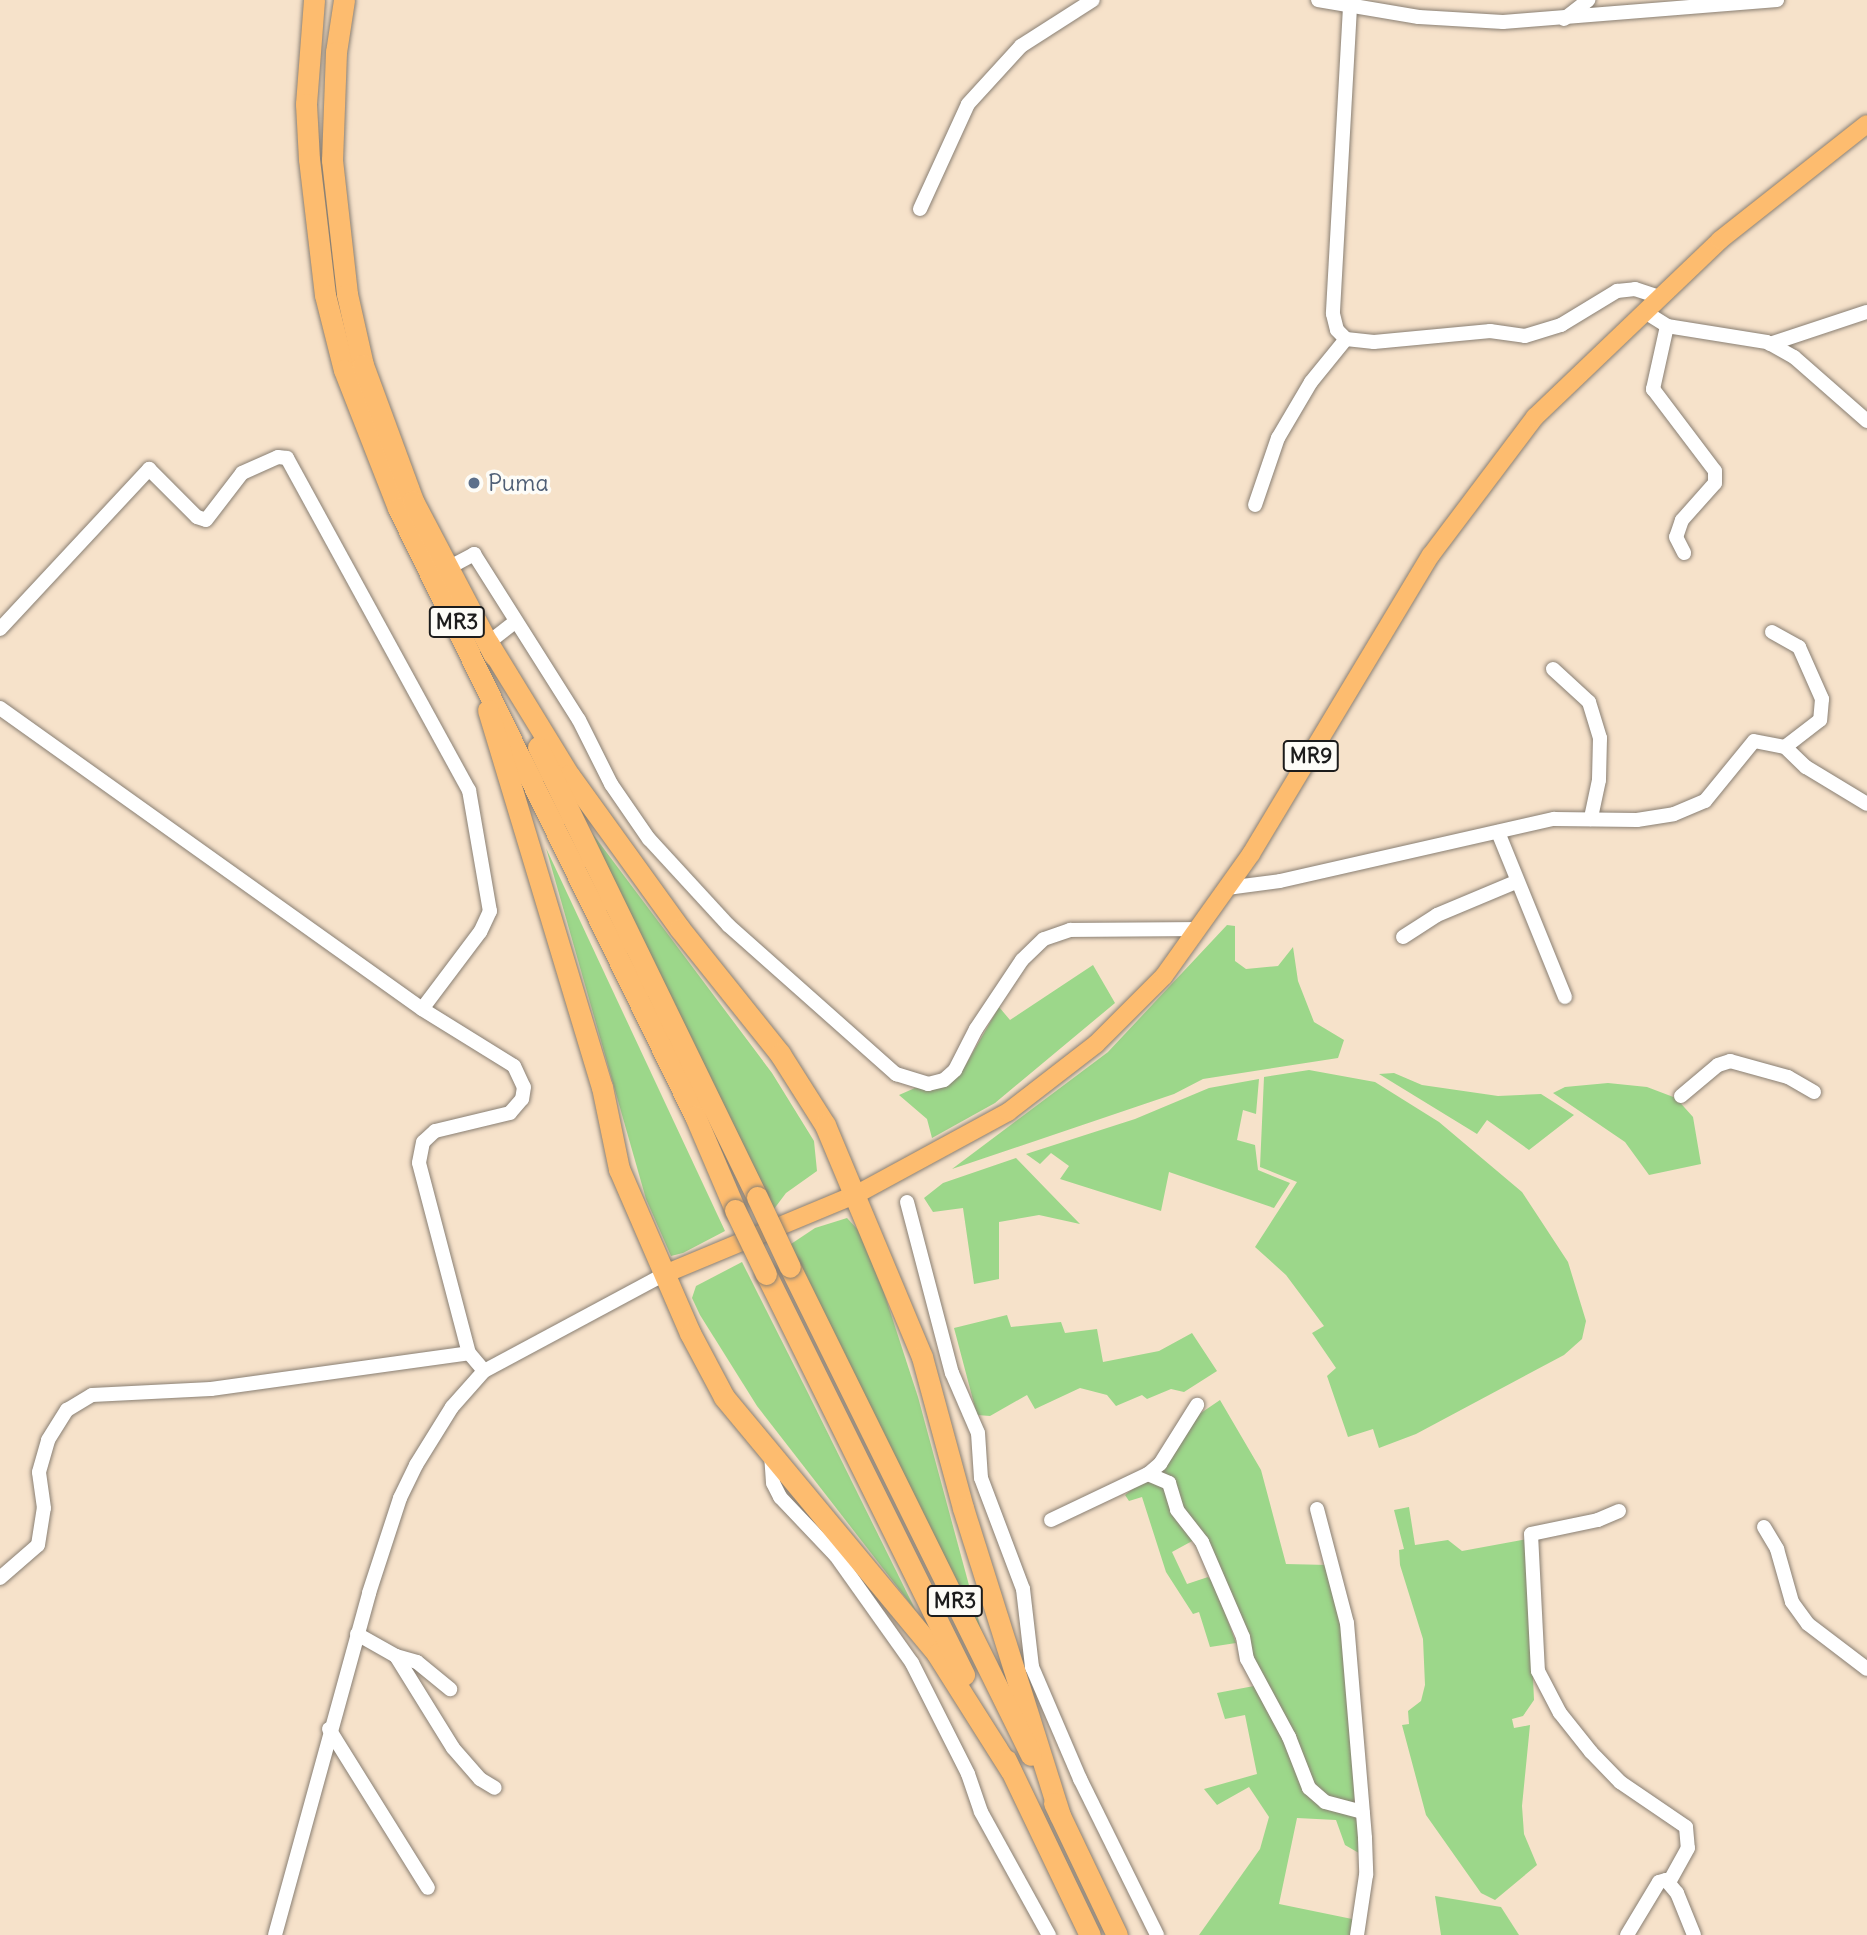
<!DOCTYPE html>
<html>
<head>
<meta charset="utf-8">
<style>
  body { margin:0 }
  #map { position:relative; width:1867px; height:1935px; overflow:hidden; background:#f6e2ca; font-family:Delius,sans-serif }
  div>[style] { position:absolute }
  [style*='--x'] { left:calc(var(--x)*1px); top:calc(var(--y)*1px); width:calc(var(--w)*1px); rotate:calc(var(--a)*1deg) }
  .green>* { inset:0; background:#9cd78a }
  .roads { filter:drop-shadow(0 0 2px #897f73) drop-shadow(0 0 2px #897f73) }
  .minor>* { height:14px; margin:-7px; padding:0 7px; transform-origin:7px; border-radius:7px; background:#fff }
  .major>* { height:18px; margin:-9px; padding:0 9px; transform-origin:9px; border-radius:9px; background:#fdbc6f }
  .highway>* { height:21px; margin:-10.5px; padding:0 10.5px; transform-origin:10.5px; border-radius:10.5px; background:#fdbc6f }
  .bridges { filter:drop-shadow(0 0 2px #897f73) drop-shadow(0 0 2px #897f73) }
  .highway-bridge>* { height:21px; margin:-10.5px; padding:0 10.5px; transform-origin:10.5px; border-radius:10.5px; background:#fdbc6f }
  .dots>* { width:19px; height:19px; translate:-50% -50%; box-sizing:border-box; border:4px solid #fdfcf7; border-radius:50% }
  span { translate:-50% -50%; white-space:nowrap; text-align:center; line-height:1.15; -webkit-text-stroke:7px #fdfcf7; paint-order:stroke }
  .shield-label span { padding:2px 5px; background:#fdfcf7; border:2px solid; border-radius:5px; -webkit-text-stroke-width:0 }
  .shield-label { font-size:21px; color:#1c1c1c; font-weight:700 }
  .service-label { font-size:23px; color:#4e5e75 }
  .left { translate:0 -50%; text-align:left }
</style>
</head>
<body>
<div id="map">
  <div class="green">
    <i style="clip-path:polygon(592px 833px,772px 1073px,814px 1141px,817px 1171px,786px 1193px,771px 1213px)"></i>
    <i style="clip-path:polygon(546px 848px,725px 1231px,683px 1253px,671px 1256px,646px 1199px)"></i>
    <i style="clip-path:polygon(1227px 925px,1235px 926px,1235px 961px,1246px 969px,1278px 966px,1293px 947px,1298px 981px,1314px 1022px,1344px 1040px,1338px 1058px,1203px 1079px,1174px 1094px,952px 1169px,1108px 1052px)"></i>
    <i style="clip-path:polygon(1093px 965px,1115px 1003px,995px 1103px,932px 1138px,927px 1119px,899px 1095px,965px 1066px,999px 1007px,1010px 1020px)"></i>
    <i style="clip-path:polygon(1309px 1070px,1375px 1082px,1439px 1122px,1522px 1192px,1568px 1262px,1586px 1321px,1582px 1339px,1564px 1355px,1416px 1434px,1379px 1448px,1373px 1429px,1348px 1437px,1327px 1376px,1336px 1368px,1312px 1333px,1324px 1326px,1286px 1275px,1255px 1247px,1297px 1182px,1260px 1167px,1264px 1077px)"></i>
    <i style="clip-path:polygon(1394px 1073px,1422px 1085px,1498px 1096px,1541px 1094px,1574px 1115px,1529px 1150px,1487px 1120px,1477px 1134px,1379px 1074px)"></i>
    <i style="clip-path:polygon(1259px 1079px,1256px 1114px,1243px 1110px,1237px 1140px,1255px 1145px,1258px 1170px,1290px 1183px,1274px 1208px,1169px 1172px,1161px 1211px,1060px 1179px,1069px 1166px,1051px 1153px,1040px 1164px,1026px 1154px,1135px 1119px,1209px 1088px)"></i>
    <i style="clip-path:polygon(1608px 1083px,1647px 1087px,1676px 1098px,1693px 1117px,1701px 1164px,1649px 1175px,1625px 1142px,1553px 1093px,1565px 1087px)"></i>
    <i style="clip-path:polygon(1016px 1158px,1080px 1224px,1039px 1215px,999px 1222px,999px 1279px,974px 1284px,963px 1208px,933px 1212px,924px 1198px,943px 1183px)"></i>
    <i style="clip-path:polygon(847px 1218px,860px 1232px,874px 1262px,918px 1397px,986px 1648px,788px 1246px,815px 1228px)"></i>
    <i style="clip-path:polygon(742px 1262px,807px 1391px,916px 1611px,757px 1406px,700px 1315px,692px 1298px,696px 1286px)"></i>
    <i style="clip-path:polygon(1007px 1315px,1011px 1327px,1061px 1322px,1065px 1333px,1097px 1329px,1103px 1362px,1159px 1351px,1192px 1333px,1217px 1371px,1184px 1392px,1171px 1389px,1147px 1399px,1142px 1395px,1116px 1406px,1107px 1395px,1080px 1388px,1035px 1409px,1027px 1395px,990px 1416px,977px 1415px,954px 1328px)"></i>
    <i style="clip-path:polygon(1220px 1400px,1261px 1470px,1286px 1564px,1328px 1565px,1346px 1632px,1355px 1806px,1318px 1792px,1260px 1678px,1244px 1630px,1154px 1473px,1198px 1415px)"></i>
    <i style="clip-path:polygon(1147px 1478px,1165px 1485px,1194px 1540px,1172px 1552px,1187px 1584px,1208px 1577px,1215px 1585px,1236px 1643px,1210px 1647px,1199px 1612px,1193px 1614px,1166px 1572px,1142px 1497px,1129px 1501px,1125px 1495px)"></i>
    <i style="clip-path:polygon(1409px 1507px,1415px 1545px,1448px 1540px,1462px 1551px,1527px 1539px,1534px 1700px,1523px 1716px,1512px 1719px,1514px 1728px,1530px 1725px,1522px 1806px,1524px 1834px,1537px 1865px,1495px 1900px,1481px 1893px,1426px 1815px,1402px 1725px,1409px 1724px,1408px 1711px,1421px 1701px,1425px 1685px,1423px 1639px,1400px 1565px,1399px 1550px,1404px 1549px,1394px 1510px)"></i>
    <i style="clip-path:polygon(1254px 1686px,1273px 1714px,1303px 1785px,1358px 1817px,1364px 1856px,1345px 1845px,1336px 1820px,1297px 1818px,1279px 1904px,1357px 1920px,1354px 1935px,1199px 1935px,1260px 1849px,1269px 1817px,1249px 1787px,1217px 1805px,1204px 1789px,1257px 1774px,1245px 1715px,1225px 1719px,1217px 1693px)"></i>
    <i style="clip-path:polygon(1435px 1896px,1501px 1907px,1519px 1935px,1441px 1935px)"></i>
  </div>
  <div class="roads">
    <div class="minor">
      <i style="--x:1318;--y:0;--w:102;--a:9.6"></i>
      <i style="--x:1419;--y:17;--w:84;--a:3.4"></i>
      <i style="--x:1503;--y:22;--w:275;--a:-4.6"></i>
      <i style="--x:1350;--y:7;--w:307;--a:93.2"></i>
      <i style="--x:1333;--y:314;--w:16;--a:76"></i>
      <i style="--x:1337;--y:330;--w:13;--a:45"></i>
      <i style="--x:1346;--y:339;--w:28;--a:6"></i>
      <i style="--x:1374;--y:342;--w:117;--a:-5.4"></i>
      <i style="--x:1490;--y:331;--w:35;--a:8"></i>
      <i style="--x:1525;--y:336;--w:38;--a:-17"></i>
      <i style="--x:1561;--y:325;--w:66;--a:-31.3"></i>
      <i style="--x:1617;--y:291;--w:18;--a:-6"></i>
      <i style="--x:1635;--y:289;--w:26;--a:18"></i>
      <i style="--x:1564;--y:19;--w:31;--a:-38"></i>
      <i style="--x:920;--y:209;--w:115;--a:-65.4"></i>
      <i style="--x:968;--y:104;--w:79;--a:-47.6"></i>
      <i style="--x:1021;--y:46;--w:85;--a:-32.6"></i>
      <i style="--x:1645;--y:312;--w:26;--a:32"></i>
      <i style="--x:1667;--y:326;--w:101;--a:9.1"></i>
      <i style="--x:1767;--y:342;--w:31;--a:29"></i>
      <i style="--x:1794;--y:357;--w:97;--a:41.2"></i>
      <i style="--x:1667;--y:326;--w:65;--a:102.5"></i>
      <i style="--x:1653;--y:389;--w:103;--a:52.9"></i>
      <i style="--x:1715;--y:471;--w:12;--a:90"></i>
      <i style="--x:1715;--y:483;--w:50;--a:131.7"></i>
      <i style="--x:1682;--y:520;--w:18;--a:109"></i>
      <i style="--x:1676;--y:537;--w:18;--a:63"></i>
      <i style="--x:1770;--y:344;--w:102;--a:-18.3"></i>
      <i style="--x:1255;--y:505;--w:71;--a:-71.1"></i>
      <i style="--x:1278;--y:438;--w:65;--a:-59.5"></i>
      <i style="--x:1311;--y:382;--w:55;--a:-50.9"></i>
      <i style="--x:448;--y:568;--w:30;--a:-28"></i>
      <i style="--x:474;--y:554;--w:196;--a:57.7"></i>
      <i style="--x:579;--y:720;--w:72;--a:63.4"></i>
      <i style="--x:611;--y:784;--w:67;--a:55.4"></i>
      <i style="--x:649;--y:839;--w:117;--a:47.4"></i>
      <i style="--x:728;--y:925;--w:225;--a:41.6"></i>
      <i style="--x:896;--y:1074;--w:34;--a:17"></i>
      <i style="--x:928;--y:1084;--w:16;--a:-14"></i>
      <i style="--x:944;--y:1080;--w:15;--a:-42"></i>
      <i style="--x:955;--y:1070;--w:46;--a:-62.9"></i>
      <i style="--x:976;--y:1029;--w:83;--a:-56.3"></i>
      <i style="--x:1022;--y:960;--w:30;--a:-44"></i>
      <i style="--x:1044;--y:939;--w:28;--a:-19"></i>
      <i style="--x:1070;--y:930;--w:128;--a:-0.4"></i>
      <i style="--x:0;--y:629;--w:219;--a:-47"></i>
      <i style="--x:149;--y:469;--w:68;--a:45"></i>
      <i style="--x:197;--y:517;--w:9;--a:18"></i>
      <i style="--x:206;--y:520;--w:59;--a:-52.5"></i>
      <i style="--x:242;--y:473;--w:39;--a:-24"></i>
      <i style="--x:278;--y:457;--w:9;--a:6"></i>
      <i style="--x:287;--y:458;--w:379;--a:61.3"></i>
      <i style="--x:469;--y:790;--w:123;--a:80.2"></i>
      <i style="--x:490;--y:911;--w:23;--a:115"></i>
      <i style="--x:480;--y:932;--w:96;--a:127"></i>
      <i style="--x:1772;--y:632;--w:31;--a:29"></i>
      <i style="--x:1799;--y:647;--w:57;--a:66.1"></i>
      <i style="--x:1822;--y:699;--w:21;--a:95"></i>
      <i style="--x:1820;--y:720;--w:44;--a:142.4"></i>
      <i style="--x:488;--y:643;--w:34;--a:-38"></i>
      <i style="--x:1553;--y:669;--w:49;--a:42.5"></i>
      <i style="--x:1589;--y:702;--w:38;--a:73"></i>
      <i style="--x:1600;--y:738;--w:42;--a:91.4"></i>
      <i style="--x:1599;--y:780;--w:40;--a:102"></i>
      <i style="--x:0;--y:708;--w:518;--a:35.5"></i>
      <i style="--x:422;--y:1009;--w:108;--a:31.8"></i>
      <i style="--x:514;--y:1066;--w:23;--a:65"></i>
      <i style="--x:524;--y:1087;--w:12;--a:99"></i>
      <i style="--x:522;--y:1099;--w:18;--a:131"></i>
      <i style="--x:510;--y:1113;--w:77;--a:166.5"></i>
      <i style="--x:435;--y:1131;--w:16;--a:137"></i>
      <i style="--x:423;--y:1142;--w:21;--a:101"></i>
      <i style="--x:419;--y:1163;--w:196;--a:75.3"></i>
      <i style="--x:469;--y:1353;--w:23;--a:50"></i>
      <i style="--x:1498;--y:832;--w:178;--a:67.9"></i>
      <i style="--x:1227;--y:888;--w:53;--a:-7.5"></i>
      <i style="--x:1280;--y:881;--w:281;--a:-12.8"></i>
      <i style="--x:1554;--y:819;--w:83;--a:0.7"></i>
      <i style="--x:1637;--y:820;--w:37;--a:-9"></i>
      <i style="--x:1674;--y:814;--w:34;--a:-23"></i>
      <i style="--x:1705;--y:801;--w:77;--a:-50.8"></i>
      <i style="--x:1754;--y:741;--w:32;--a:11"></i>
      <i style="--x:1785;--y:747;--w:29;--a:44"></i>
      <i style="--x:1806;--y:767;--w:71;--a:31.2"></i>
      <i style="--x:1403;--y:937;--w:40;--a:-32.9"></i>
      <i style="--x:1437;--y:915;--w:86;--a:-22.7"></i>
      <i style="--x:1681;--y:1096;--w:48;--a:-40"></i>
      <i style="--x:1718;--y:1065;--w:13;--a:-18"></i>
      <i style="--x:1730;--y:1061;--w:60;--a:15.4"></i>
      <i style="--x:1788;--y:1077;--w:30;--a:30"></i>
      <i style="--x:907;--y:1202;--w:177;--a:75.3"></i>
      <i style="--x:952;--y:1373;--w:65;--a:66.6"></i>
      <i style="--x:978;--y:1433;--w:45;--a:86.2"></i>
      <i style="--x:981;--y:1478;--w:119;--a:69.3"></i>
      <i style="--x:1023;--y:1589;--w:79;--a:83.4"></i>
      <i style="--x:1032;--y:1667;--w:122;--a:66.8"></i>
      <i style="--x:1080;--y:1779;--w:174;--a:63.7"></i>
      <i style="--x:771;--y:1454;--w:29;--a:86"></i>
      <i style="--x:773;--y:1483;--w:16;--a:63"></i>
      <i style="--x:780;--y:1497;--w:81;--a:46.5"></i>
      <i style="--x:836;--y:1556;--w:131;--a:54.6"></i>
      <i style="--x:912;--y:1663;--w:124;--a:63.2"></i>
      <i style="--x:968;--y:1774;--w:40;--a:71.1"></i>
      <i style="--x:981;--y:1812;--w:141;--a:61.1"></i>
      <i style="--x:1148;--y:1474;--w:23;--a:23"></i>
      <i style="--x:1169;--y:1483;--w:28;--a:73"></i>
      <i style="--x:1177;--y:1510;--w:41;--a:52"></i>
      <i style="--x:1202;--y:1542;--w:103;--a:66.7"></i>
      <i style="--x:1243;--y:1637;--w:22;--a:80"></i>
      <i style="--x:1247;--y:1659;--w:89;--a:61.7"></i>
      <i style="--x:1289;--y:1737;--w:55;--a:68.6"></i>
      <i style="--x:1309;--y:1788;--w:21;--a:41"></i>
      <i style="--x:1325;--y:1802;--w:39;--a:15"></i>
      <i style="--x:1317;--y:1509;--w:118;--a:75.3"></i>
      <i style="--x:1347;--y:1623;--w:216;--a:85.2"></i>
      <i style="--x:1365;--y:1838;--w:37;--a:88"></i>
      <i style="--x:1366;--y:1875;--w:61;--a:98.5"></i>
      <i style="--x:1619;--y:1511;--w:23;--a:157"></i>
      <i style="--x:1598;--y:1520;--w:68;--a:168.2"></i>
      <i style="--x:1531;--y:1534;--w:137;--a:87.1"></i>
      <i style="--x:1538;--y:1671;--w:47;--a:62.4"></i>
      <i style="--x:1560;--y:1713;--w:50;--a:51.5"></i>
      <i style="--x:1591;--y:1752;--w:42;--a:46"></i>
      <i style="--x:1620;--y:1782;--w:80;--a:34.3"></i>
      <i style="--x:1686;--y:1827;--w:21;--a:85"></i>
      <i style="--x:1688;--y:1848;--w:38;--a:119"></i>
      <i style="--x:1051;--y:1520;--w:107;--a:-25.4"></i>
      <i style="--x:1148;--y:1474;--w:16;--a:-40"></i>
      <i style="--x:1160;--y:1464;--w:70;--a:-57.9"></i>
      <i style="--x:1764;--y:1527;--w:26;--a:59"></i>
      <i style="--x:1777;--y:1549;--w:55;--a:74.2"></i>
      <i style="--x:1792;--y:1602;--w:27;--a:54"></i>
      <i style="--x:1808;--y:1624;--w:74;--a:37.3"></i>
      <i style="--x:0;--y:1578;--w:50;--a:-41"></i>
      <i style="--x:38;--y:1545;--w:37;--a:-81"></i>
      <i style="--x:44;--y:1508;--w:36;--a:-98"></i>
      <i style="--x:39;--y:1472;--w:33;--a:-74"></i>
      <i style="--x:48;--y:1440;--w:36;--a:-58"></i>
      <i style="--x:67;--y:1410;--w:29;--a:-31"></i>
      <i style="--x:92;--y:1395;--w:119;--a:-2.9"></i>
      <i style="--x:211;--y:1389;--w:260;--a:-7.9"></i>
      <i style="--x:357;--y:1634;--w:45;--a:29.4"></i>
      <i style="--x:396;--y:1656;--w:108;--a:58.2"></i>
      <i style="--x:453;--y:1748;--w:41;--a:48.9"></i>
      <i style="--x:480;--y:1779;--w:17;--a:31"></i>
      <i style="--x:396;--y:1656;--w:22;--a:16"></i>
      <i style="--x:417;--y:1662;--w:43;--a:39.3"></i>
      <i style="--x:329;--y:1729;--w:187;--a:58.1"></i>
      <i style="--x:275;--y:1935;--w:355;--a:-74.6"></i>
      <i style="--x:369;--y:1593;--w:100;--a:-71.9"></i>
      <i style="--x:400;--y:1498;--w:37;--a:-64"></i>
      <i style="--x:416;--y:1465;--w:68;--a:-58.2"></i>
      <i style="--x:452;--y:1407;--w:48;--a:-48.4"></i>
      <i style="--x:484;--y:1371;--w:208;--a:-28.2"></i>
      <i style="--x:1627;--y:1935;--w:62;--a:-58.9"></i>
      <i style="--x:1659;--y:1882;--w:7;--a:-16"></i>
      <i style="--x:1666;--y:1880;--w:17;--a:50"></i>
      <i style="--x:1677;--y:1893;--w:45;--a:68"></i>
    </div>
    <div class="major">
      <i style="--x:667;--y:1273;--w:206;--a:-22.6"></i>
      <i style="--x:857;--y:1194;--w:172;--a:-28.5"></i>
      <i style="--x:1008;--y:1112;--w:111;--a:-37.7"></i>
      <i style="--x:1096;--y:1044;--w:96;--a:-45"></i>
      <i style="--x:1164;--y:976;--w:150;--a:-54.5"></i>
      <i style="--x:1251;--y:854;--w:349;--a:-59"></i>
      <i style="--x:1431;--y:555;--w:173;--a:-53"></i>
      <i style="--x:1535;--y:417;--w:256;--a:-43.7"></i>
      <i style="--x:1720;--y:240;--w:187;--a:-38.3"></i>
    </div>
    <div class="highway">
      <i style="--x:314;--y:0;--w:104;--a:94.4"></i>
      <i style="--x:306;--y:104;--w:55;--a:86.9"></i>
      <i style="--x:309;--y:159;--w:137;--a:83.3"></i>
      <i style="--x:325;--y:295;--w:77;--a:75.8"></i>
      <i style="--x:344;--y:370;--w:148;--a:68.6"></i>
      <i style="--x:398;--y:508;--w:677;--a:63.97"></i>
      <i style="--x:695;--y:1116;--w:102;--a:66.9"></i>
      <i style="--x:344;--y:0;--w:53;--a:98.7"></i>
      <i style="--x:336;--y:52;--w:108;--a:92.1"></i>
      <i style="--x:332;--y:160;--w:135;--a:83.6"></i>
      <i style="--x:347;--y:294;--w:73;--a:77.3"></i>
      <i style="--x:363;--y:365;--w:145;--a:69.8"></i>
      <i style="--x:413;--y:501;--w:174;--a:62.3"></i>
      <i style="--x:488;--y:643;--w:155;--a:58.5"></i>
      <i style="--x:569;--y:775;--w:190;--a:54.2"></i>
      <i style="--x:680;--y:929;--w:160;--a:51.3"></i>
      <i style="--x:780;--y:1054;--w:84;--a:57.6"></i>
      <i style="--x:825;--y:1125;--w:251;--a:67.3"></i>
      <i style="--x:922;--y:1357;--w:156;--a:74.8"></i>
      <i style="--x:963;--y:1508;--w:322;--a:72.5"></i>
      <i style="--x:488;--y:710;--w:394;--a:73.2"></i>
      <i style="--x:602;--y:1087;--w:84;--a:78.3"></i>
      <i style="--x:619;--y:1169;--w:179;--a:66.6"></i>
      <i style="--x:690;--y:1333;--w:72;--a:62"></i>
      <i style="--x:724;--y:1397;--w:334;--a:50.3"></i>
      <i style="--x:937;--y:1654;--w:138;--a:57.7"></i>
      <i style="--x:538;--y:747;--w:500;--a:64.05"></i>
      <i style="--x:790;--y:1267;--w:544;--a:63.72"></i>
      <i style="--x:766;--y:1274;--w:447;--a:63.7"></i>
      <i style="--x:1006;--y:1760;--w:194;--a:64.4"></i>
      <i style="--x:1054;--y:1803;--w:146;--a:64.5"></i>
    </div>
  </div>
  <div class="bridges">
    <div class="highway-bridge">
      <i style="--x:757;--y:1197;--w:77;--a:64.8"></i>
      <i style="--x:735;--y:1210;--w:71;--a:64.2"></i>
    </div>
  </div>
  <div class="dots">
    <i style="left:474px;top:483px;background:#5c6f8a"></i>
  </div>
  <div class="shield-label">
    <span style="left:457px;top:622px">MR3</span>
    <span style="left:1311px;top:756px">MR9</span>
    <span style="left:955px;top:1601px">MR3</span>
  </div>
  <div class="service-label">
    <span class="left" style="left:488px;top:483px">Puma</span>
  </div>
</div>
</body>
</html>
